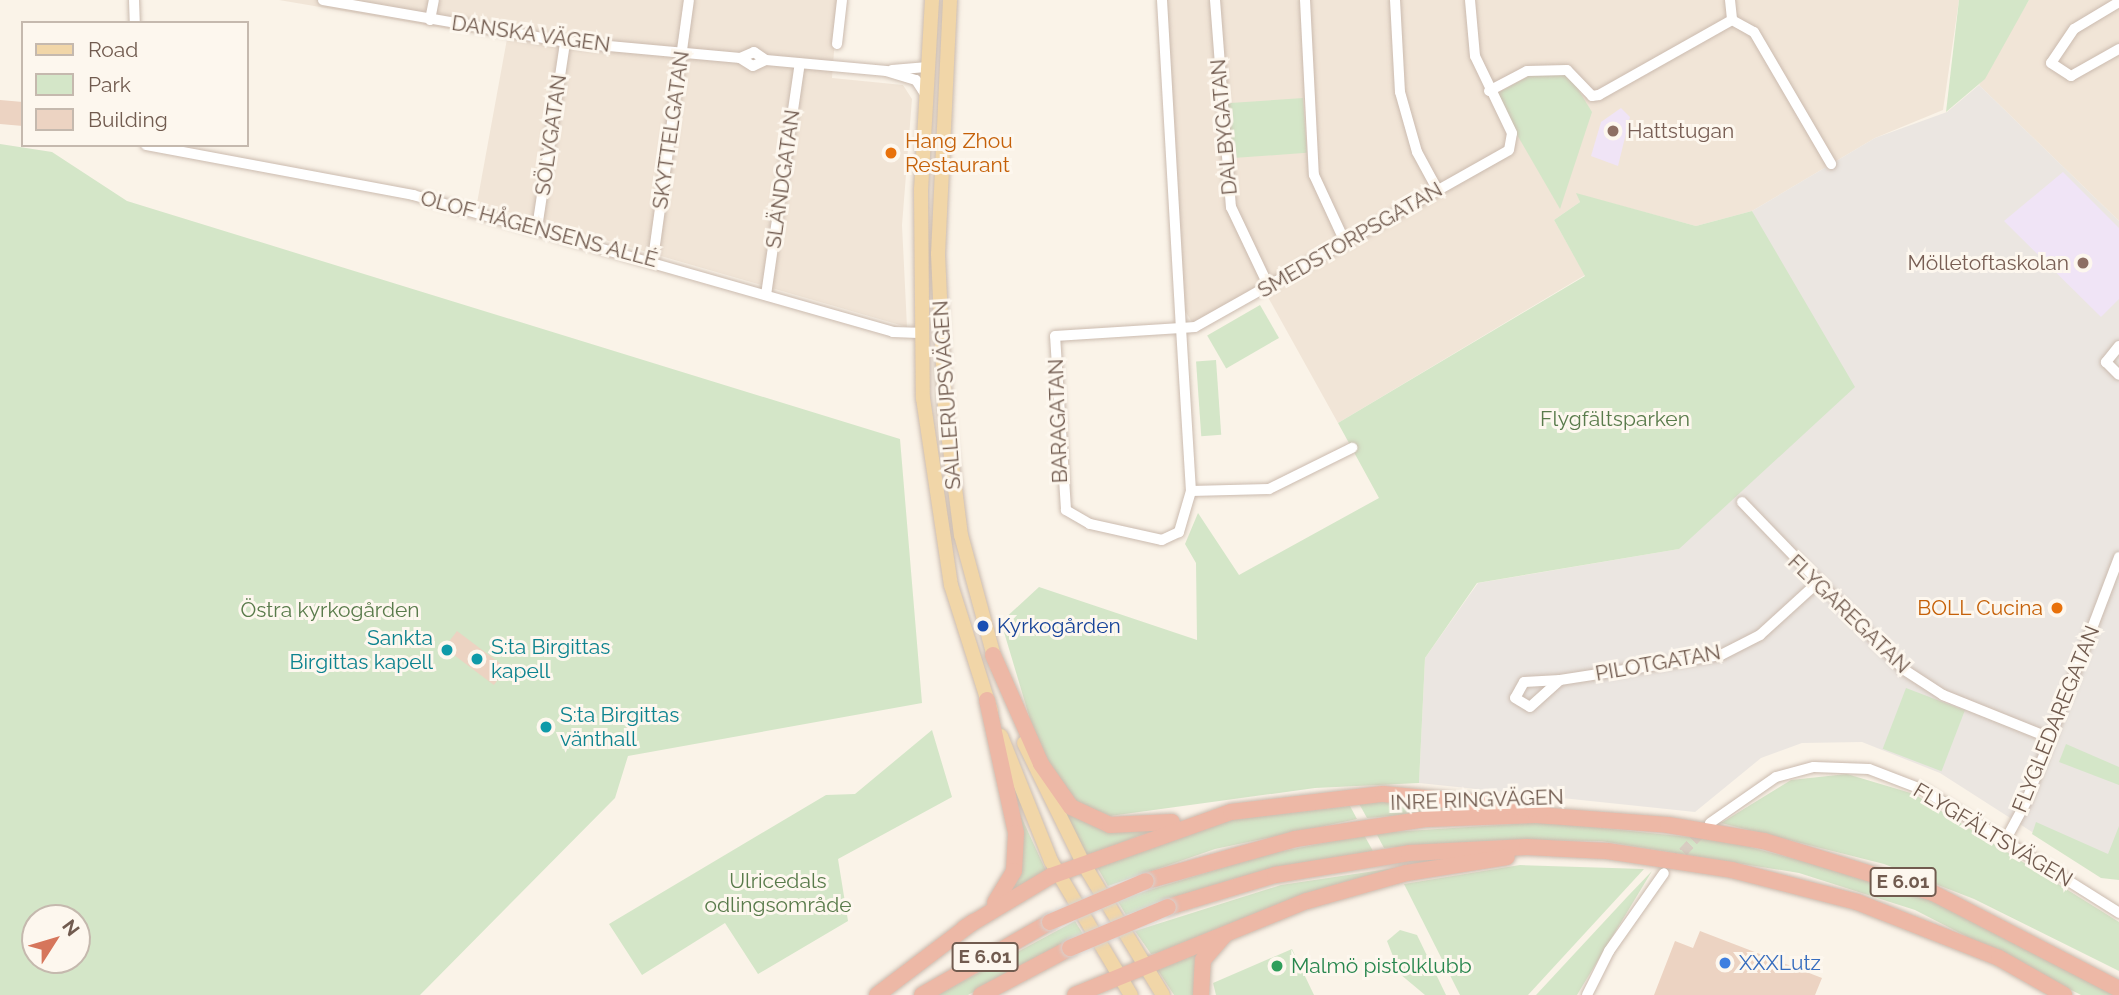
<!DOCTYPE html>
<html>
<head>
<meta charset="utf-8">
<style>
  body { margin:0 }
  #map { position:relative; width:2119px; height:995px; overflow:hidden; background:#faf3e8; font-family:Raleway,sans-serif }
  div>[style] { position:absolute }
  [style*='--x'] { left:calc(var(--x)*1px); top:calc(var(--y)*1px); width:calc(var(--w)*1px); rotate:calc(var(--a)*1deg) }
  .residential>* { inset:0; background:#f1e5d7 }
  .industrial>* { inset:0; background:#ebe6e1 }
  .education>* { inset:0; background:#f0e4f6 }
  .green>* { inset:0; background:#d4e6c8; transform-origin:0 0 }
  .building>* { inset:0; background:#ecd3c2; transform-origin:0 0 }
  .minor-tunnel>* { height:10px; margin-top:-5px; transform-origin:0; background:repeating-linear-gradient(90deg,#d8cdc2 0 10px,transparent 0 15px) }
  .roads { filter:drop-shadow(0 0 2px #cbbbaf) drop-shadow(0 0 2px #cbbbaf) }
  .minor>* { height:10px; margin:-5px; padding:0 5px; transform-origin:5px; border-radius:5px; background:#fff }
  .major>* { height:14px; margin:-7px; padding:0 7px; transform-origin:7px; border-radius:7px; background:#f1d6a8 }
  .highway>* { height:16px; margin:-8px; padding:0 8px; transform-origin:8px; border-radius:8px; background:#edb8a6 }
  .bridges { filter:drop-shadow(0 0 2px #d7d1ce) drop-shadow(0 0 2px #d7d1ce) }
  .highway-bridge>* { height:16px; margin:-8px; padding:0 8px; transform-origin:8px; border-radius:8px; background:#edb8a6 }
  .dots>* { width:19px; height:19px; translate:-50% -50%; box-sizing:border-box; border:4px solid #fdf7ee; border-radius:50% }
  span { translate:-50% -50%; white-space:nowrap; text-align:center; line-height:1.15; -webkit-text-stroke:6px #fdf7ee; paint-order:stroke }
  .shield-label span { padding:2px 5px; background:#fdf7ee; border:2px solid; border-radius:5px; -webkit-text-stroke-width:0 }
  .shield-label { font-size:19px; color:#715b4f; font-weight:700 }
  .street-label { font-size:21px; color:#715b4f }
  .education-label { font-size:21px; color:#785e54 }
  .left { translate:0 -50%; text-align:left }
  .right { translate:-100% -50%; text-align:right }
  .food-label { font-size:21px; color:#c56008 }
  .park-label { font-size:21px; color:#597b4b }
  .transit-label { font-size:21px; color:#164399 }
  .culture-label { font-size:21px; color:#0d838f }
  .shop-label { font-size:21px; color:#366cbe }
  .leisure-label { font-size:21px; color:#27864d }
  .legend { position:absolute; left:21px; top:21px; width:228px; height:126px; box-sizing:border-box; background:#fdf7ee; border:2px solid #c5b9ae; margin:0; padding:9px 12px; list-style:none; font-size:21px; color:#715b4f }
  .legend li { display:flex; align-items:center; gap:14px; height:35px }
  .legend b { width:35px; border:2px solid #c5b9ae }
  .north { position:absolute; left:21px; top:904px; width:70px; height:70px; box-sizing:border-box; background:#fdf7ee; border:2px solid #c5b9ae; border-radius:50%; rotate:53deg; font-size:19px; font-weight:700; line-height:28px; text-align:center; color:#715b4f }
  .north::after { content:''; display:block; margin:auto; width:24px; height:32px; background:#d6765b; clip-path:polygon(50% 0,100% 100%,50% 72%,0 100%) }
</style>
</head>
<body>
<div id="map">
  <div class="residential">
    <i style="clip-path:polygon(279px 0,838px 0,832px 78px,903px 85px,912px 99px,902px 225px,907px 327px,477px 203px,507px 39px)"></i>
    <i style="clip-path:polygon(1164px 0,1959px 0,1943px 110px,1875px 138px,1752px 211px,1696px 226px,1577px 194px,1580px 202px,1554px 220px,1585px 275px,1338px 423px,1264px 290px,1195px 327px,1184px 309px)"></i>
    <i style="clip-path:polygon(2029px 0,2119px 0,2119px 221px,1979px 85px)"></i>
  </div>
  <div class="industrial">
    <i style="clip-path:polygon(1979px 85px,2119px 221px,2119px 879px,2093px 871px,1940px 773px,1862px 742px,1802px 743px,1761px 758px,1695px 812px,1419px 783px,1425px 658px,1478px 583px,1679px 549px,1760px 229px,1752px 211px,1875px 138px,1947px 112px)"></i>
  </div>
  <div class="education">
    <i style="clip-path:polygon(1621px 108px,1630px 117px,1618px 166px,1591px 156px,1601px 122px)"></i>
    <i style="clip-path:polygon(2063px 172px,2119px 228px,2119px 299px,2101px 317px,2004px 221px)"></i>
  </div>
  <div class="green">
    <i style="clip-path:polygon(1959px 0,2029px 0,1985px 79px,1946px 112px)"></i>
    <i style="clip-path:polygon(1568px 73px,1592px 112px,1560px 209px,1494px 95px,1529px 76px)"></i>
    <i style="left:1303px;top:98px;width:55px;height:77px;rotate:86deg"></i>
    <i style="clip-path:polygon(evenodd,0 144px,52px 152px,127px 201px,900px 439px,922px 703px,628px 756px,615px 798px,420px 995px,0 995px,0 144px,35px 918px,77px 918px,77px 960px,35px 960px,35px 918px)"></i>
    <i style="clip-path:polygon(1576px 193px,1696px 226px,1752px 211px,1855px 387px,1679px 549px,1477px 583px,1425px 658px,1419px 783px,1315px 788px,1110px 816px,1078px 803px,1051px 771px,1035px 736px,1001px 622px,1039px 587px,1197px 640px,1196px 563px,1185px 544px,1198px 513px,1239px 575px,1379px 498px,1338px 423px,1585px 276px,1554px 220px,1580px 202px)"></i>
    <i style="left:1260px;top:305px;width:38px;height:61px;rotate:60deg"></i>
    <i style="left:1216px;top:360px;width:75px;height:20px;rotate:86deg"></i>
    <i style="left:1906px;top:688px;width:63px;height:65px;rotate:21deg"></i>
    <i style="clip-path:polygon(932px 730px,952px 797px,838px 859px,848px 921px,758px 974px,725px 923px,642px 975px,609px 924px,826px 795px,855px 794px)"></i>
    <i style="clip-path:polygon(2066px 744px,2119px 767px,2119px 785px,2059px 762px)"></i>
    <i style="clip-path:polygon(1847px 774px,1914px 794px,2119px 922px,2119px 971px,1974px 899px,1884px 864px,1721px 823px,1791px 780px)"></i>
    <i style="clip-path:polygon(1357px 800px,1506px 806px,1367px 818px)"></i>
    <i style="clip-path:polygon(1350px 806px,1357px 819px,1215px 849px,1108px 886px,1096px 865px,1221px 821px)"></i>
    <i style="clip-path:polygon(1067px 809px,1123px 831px,1151px 831px,1088px 856px,1063px 812px)"></i>
    <i style="clip-path:polygon(1019px 812px,1047px 873px,1010px 892px)"></i>
    <i style="clip-path:polygon(1544px 822px,1727px 841px,1882px 882px,1956px 910px,2114px 995px,2081px 995px,1915px 910px,1799px 873px,1601px 841px,1501px 840px,1384px 848px,1376px 833px)"></i>
    <i style="clip-path:polygon(2036px 822px,2108px 854px,2119px 826px,2119px 880px,2101px 878px,2032px 834px)"></i>
    <i style="clip-path:polygon(1364px 835px,1373px 851px,1236px 878px,1126px 915px,1117px 900px,1267px 854px)"></i>
    <i style="clip-path:polygon(1442px 861px,1288px 901px,1157px 953px,1151px 954px,1135px 931px,1281px 885px)"></i>
    <i style="clip-path:polygon(1520px 865px,1644px 869px,1528px 995px,1460px 995px,1404px 884px)"></i>
    <i style="clip-path:polygon(1652px 871px,1577px 995px,1536px 995px,1628px 896px)"></i>
    <i style="clip-path:polygon(1075px 921px,1083px 934px,968px 995px,937px 995px)"></i>
    <i style="clip-path:polygon(1400px 930px,1417px 935px,1446px 995px,1425px 995px,1400px 974px,1387px 941px)"></i>
    <i style="clip-path:polygon(1292px 949px,1314px 995px,1216px 995px,1213px 983px)"></i>
    <i style="clip-path:polygon(1203px 950px,1196px 995px,1174px 995px,1157px 969px)"></i>
  </div>
  <div class="building">
    <i style="clip-path:polygon(0 100px,23px 102px,23px 126px,0 124px)"></i>
    <i style="left:457px;top:631px;width:62px;height:21px;rotate:37deg"></i>
    <i style="clip-path:polygon(1700px 931px,1822px 978px,1815px 995px,1654px 995px,1675px 941px,1693px 948px)"></i>
  </div>
  <div class="minor-tunnel">
    <i style="--x:1673;--y:863;--w:47;--a:-47.6"></i>
  </div>
  <div class="roads">
    <div class="minor">
      <i style="--x:134;--y:0;--w:23;--a:88"></i>
      <i style="--x:323;--y:0;--w:246;--a:9.8"></i>
      <i style="--x:565;--y:42;--w:176;--a:5.2"></i>
      <i style="--x:740;--y:58;--w:15;--a:32"></i>
      <i style="--x:753;--y:66;--w:14;--a:-25"></i>
      <i style="--x:1162;--y:0;--w:329;--a:86.7"></i>
      <i style="--x:1181;--y:328;--w:163;--a:86.5"></i>
      <i style="--x:1191;--y:491;--w:43;--a:106.3"></i>
      <i style="--x:1179;--y:532;--w:19;--a:155"></i>
      <i style="--x:1162;--y:540;--w:74;--a:-167.5"></i>
      <i style="--x:1090;--y:524;--w:28;--a:-150"></i>
      <i style="--x:1066;--y:510;--w:174;--a:-93.6"></i>
      <i style="--x:1055;--y:336;--w:126;--a:-3.6"></i>
      <i style="--x:1181;--y:328;--w:14;--a:-4"></i>
      <i style="--x:1195;--y:327;--w:360;--a:-29.4"></i>
      <i style="--x:1509;--y:150;--w:17;--a:-80"></i>
      <i style="--x:1512;--y:133;--w:85;--a:-115.7"></i>
      <i style="--x:1475;--y:56;--w:56;--a:-95.1"></i>
      <i style="--x:1215;--y:0;--w:208;--a:85.6"></i>
      <i style="--x:1231;--y:207;--w:89;--a:64.6"></i>
      <i style="--x:1305;--y:0;--w:175;--a:87.1"></i>
      <i style="--x:1314;--y:175;--w:74;--a:65.2"></i>
      <i style="--x:1395;--y:0;--w:92;--a:86.9"></i>
      <i style="--x:1400;--y:92;--w:62;--a:74.2"></i>
      <i style="--x:1417;--y:152;--w:42;--a:61.6"></i>
      <i style="--x:1730;--y:0;--w:20;--a:84"></i>
      <i style="--x:1732;--y:20;--w:25;--a:29"></i>
      <i style="--x:1754;--y:32;--w:153;--a:59.7"></i>
      <i style="--x:2119;--y:2;--w:52;--a:149"></i>
      <i style="--x:2074;--y:29;--w:41;--a:124.1"></i>
      <i style="--x:2051;--y:63;--w:24;--a:33"></i>
      <i style="--x:2071;--y:76;--w:55;--a:-29.4"></i>
      <i style="--x:430;--y:20;--w:20;--a:-79"></i>
      <i style="--x:837;--y:44;--w:44;--a:-83.5"></i>
      <i style="--x:740;--y:58;--w:15;--a:-23"></i>
      <i style="--x:754;--y:52;--w:14;--a:34"></i>
      <i style="--x:766;--y:60;--w:121;--a:5.2"></i>
      <i style="--x:886;--y:71;--w:31;--a:17"></i>
      <i style="--x:916;--y:80;--w:17;--a:57"></i>
      <i style="--x:892;--y:70;--w:36;--a:-5"></i>
      <i style="--x:1489;--y:91;--w:43;--a:-27.8"></i>
      <i style="--x:1527;--y:71;--w:40;--a:-1.4"></i>
      <i style="--x:1567;--y:70;--w:36;--a:46"></i>
      <i style="--x:1592;--y:96;--w:7;--a:-8"></i>
      <i style="--x:1599;--y:95;--w:153;--a:-29.4"></i>
      <i style="--x:146;--y:145;--w:272;--a:10.6"></i>
      <i style="--x:413;--y:195;--w:499;--a:15.9"></i>
      <i style="--x:893;--y:332;--w:27;--a:2"></i>
      <i style="--x:537;--y:228;--w:188;--a:-81.4"></i>
      <i style="--x:653;--y:259;--w:261;--a:-82.1"></i>
      <i style="--x:766;--y:295;--w:234;--a:-81.7"></i>
      <i style="--x:2119;--y:346;--w:21;--a:129"></i>
      <i style="--x:2106;--y:362;--w:18;--a:45"></i>
      <i style="--x:1191;--y:491;--w:78;--a:-1.5"></i>
      <i style="--x:1269;--y:489;--w:93;--a:-26.3"></i>
      <i style="--x:1742;--y:502;--w:232;--a:46"></i>
      <i style="--x:1903;--y:669;--w:48;--a:33"></i>
      <i style="--x:1943;--y:695;--w:115;--a:21.9"></i>
      <i style="--x:1560;--y:680;--w:36;--a:177"></i>
      <i style="--x:1524;--y:682;--w:18;--a:119"></i>
      <i style="--x:1515;--y:698;--w:17;--a:31"></i>
      <i style="--x:1530;--y:707;--w:40;--a:-42"></i>
      <i style="--x:1560;--y:680;--w:163;--a:-8.8"></i>
      <i style="--x:1721;--y:655;--w:44;--a:-27.1"></i>
      <i style="--x:1760;--y:635;--w:76;--a:-42.3"></i>
      <i style="--x:1710;--y:823;--w:80;--a:-34.9"></i>
      <i style="--x:1776;--y:777;--w:39;--a:-15"></i>
      <i style="--x:1814;--y:767;--w:55;--a:2.1"></i>
      <i style="--x:1869;--y:769;--w:59;--a:20.9"></i>
      <i style="--x:1924;--y:790;--w:231;--a:32.2"></i>
      <i style="--x:2005;--y:841;--w:44;--a:-61.7"></i>
      <i style="--x:2026;--y:802;--w:262;--a:-69.2"></i>
      <i style="--x:1587;--y:995;--w:49;--a:-63.4"></i>
      <i style="--x:1609;--y:951;--w:95;--a:-54.8"></i>
    </div>
    <div class="major">
      <i style="--x:932;--y:0;--w:189;--a:93.3"></i>
      <i style="--x:921;--y:189;--w:209;--a:89.5"></i>
      <i style="--x:923;--y:398;--w:189;--a:81.5"></i>
      <i style="--x:951;--y:585;--w:132;--a:72.4"></i>
      <i style="--x:950;--y:0;--w:254;--a:92.7"></i>
      <i style="--x:938;--y:254;--w:155;--a:87.4"></i>
      <i style="--x:945;--y:409;--w:127;--a:82.8"></i>
      <i style="--x:961;--y:535;--w:134;--a:74.8"></i>
      <i style="--x:1001;--y:736;--w:135;--a:68.2"></i>
      <i style="--x:1051;--y:861;--w:156;--a:59.2"></i>
      <i style="--x:1024;--y:743;--w:134;--a:63.8"></i>
      <i style="--x:1083;--y:863;--w:154;--a:58.8"></i>
    </div>
    <div class="highway">
      <i style="--x:993;--y:655;--w:119;--a:66.2"></i>
      <i style="--x:1041;--y:764;--w:52;--a:55.1"></i>
      <i style="--x:1071;--y:807;--w:43;--a:24.8"></i>
      <i style="--x:1110;--y:825;--w:62;--a:-2.8"></i>
      <i style="--x:987;--y:700;--w:136;--a:77.7"></i>
      <i style="--x:1016;--y:833;--w:38;--a:93"></i>
      <i style="--x:1014;--y:871;--w:37;--a:121"></i>
      <i style="--x:1146;--y:881;--w:155;--a:-15.7"></i>
      <i style="--x:1295;--y:839;--w:133;--a:-8.7"></i>
      <i style="--x:1426;--y:819;--w:110;--a:-2.1"></i>
      <i style="--x:1536;--y:815;--w:132;--a:4.3"></i>
      <i style="--x:1668;--y:825;--w:97;--a:9.5"></i>
      <i style="--x:1764;--y:841;--w:177;--a:17.1"></i>
      <i style="--x:1933;--y:893;--w:209;--a:27.3"></i>
      <i style="--x:1168;--y:907;--w:112;--a:-16.7"></i>
      <i style="--x:1275;--y:875;--w:136;--a:-9.3"></i>
      <i style="--x:1409;--y:853;--w:118;--a:-2.9"></i>
      <i style="--x:1527;--y:847;--w:80;--a:2.9"></i>
      <i style="--x:1607;--y:851;--w:126;--a:8.6"></i>
      <i style="--x:1732;--y:870;--w:129;--a:14.4"></i>
      <i style="--x:1857;--y:902;--w:153;--a:21.5"></i>
      <i style="--x:1999;--y:958;--w:75;--a:29.6"></i>
      <i style="--x:964;--y:928;--w:101;--a:-30.9"></i>
      <i style="--x:1051;--y:876;--w:191;--a:-19.6"></i>
      <i style="--x:1231;--y:812;--w:153;--a:-6.8"></i>
      <i style="--x:1383;--y:794;--w:160;--a:5.4"></i>
      <i style="--x:877;--y:995;--w:121;--a:-37.2"></i>
      <i style="--x:922;--y:995;--w:147;--a:-29.7"></i>
      <i style="--x:981;--y:995;--w:101;--a:-27.8"></i>
      <i style="--x:1075;--y:995;--w:250;--a:-22.1"></i>
      <i style="--x:1307;--y:901;--w:103;--a:-15.8"></i>
      <i style="--x:1406;--y:873;--w:102;--a:-9"></i>
      <i style="--x:1201;--y:995;--w:35;--a:-87"></i>
      <i style="--x:1203;--y:960;--w:32;--a:-49"></i>
    </div>
  </div>
  <div class="bridges">
    <div class="highway-bridge">
      <i style="--x:1050;--y:922;--w:104;--a:-23.1"></i>
      <i style="--x:1070;--y:948;--w:106;--a:-22.7"></i>
    </div>
  </div>
  <div class="dots">
    <i style="left:1613px;top:131px;background:#8d6e63"></i>
    <i style="left:891px;top:153px;background:#e8710a"></i>
    <i style="left:2083px;top:263px;background:#8d6e63"></i>
    <i style="left:2057px;top:608px;background:#e8710a"></i>
    <i style="left:983px;top:626px;background:#1a4fb4"></i>
    <i style="left:447px;top:650px;background:#0f9aa8"></i>
    <i style="left:477px;top:659px;background:#0f9aa8"></i>
    <i style="left:546px;top:727px;background:#0f9aa8"></i>
    <i style="left:1725px;top:963px;background:#3f7fe0"></i>
    <i style="left:1277px;top:966px;background:#2e9e5b"></i>
  </div>
  <div class="shield-label">
    <span style="left:1903px;top:882px">E 6.01</span>
    <span style="left:985px;top:957px">E 6.01</span>
  </div>
  <div class="street-label">
    <span style="left:531px;top:34px;rotate:8deg">DANSKA VÄGEN</span>
    <span style="left:1224px;top:127px;rotate:-95deg">DALBYGATAN</span>
    <span style="left:671px;top:130px;rotate:-82deg">SKYTTELGATAN</span>
    <span style="left:551px;top:135px;rotate:-82deg">SÖLVGATAN</span>
    <span style="left:783px;top:179px;rotate:-82deg">SLÄNDGATAN</span>
    <span style="left:539px;top:229px;rotate:15deg">OLOF HÅGENSENS ALLÉ</span>
    <span style="left:1350px;top:240px;rotate:-30deg">SMEDSTORPSGATAN</span>
    <span style="left:947px;top:395px;rotate:-94deg">SALLERUPSVÄGEN</span>
    <span style="left:1058px;top:421px;rotate:-92deg">BARAGATAN</span>
    <span style="left:1849px;top:614px;rotate:44deg">FLYGAREGATAN</span>
    <span style="left:1658px;top:663px;rotate:-10deg">PILOTGATAN</span>
    <span style="left:2056px;top:719px;rotate:-68deg">FLYGLEDAREGATAN</span>
    <span style="left:1477px;top:800px;rotate:-2deg">INRE RINGVÄGEN</span>
    <span style="left:1993px;top:835px;rotate:31deg">FLYGFÄLTSVÄGEN</span>
  </div>
  <div class="education-label">
    <span class="left" style="left:1627px;top:131px">Hattstugan</span>
    <span class="right" style="left:2069px;top:263px">Mölletoftaskolan</span>
  </div>
  <div class="food-label">
    <span class="left" style="left:905px;top:153px">Hang Zhou<br>Restaurant</span>
    <span class="right" style="left:2043px;top:608px">BOLL Cucina</span>
  </div>
  <div class="park-label">
    <span style="left:1615px;top:419px">Flygfältsparken</span>
    <span style="left:330px;top:610px">Östra kyrkogården</span>
    <span style="left:778px;top:893px">Ulricedals<br>odlingsområde</span>
  </div>
  <div class="transit-label">
    <span class="left" style="left:997px;top:626px">Kyrkogården</span>
  </div>
  <div class="culture-label">
    <span class="right" style="left:433px;top:650px">Sankta<br>Birgittas kapell</span>
    <span class="left" style="left:491px;top:659px">S:ta Birgittas<br>kapell</span>
    <span class="left" style="left:560px;top:727px">S:ta Birgittas<br>vänthall</span>
  </div>
  <div class="shop-label">
    <span class="left" style="left:1739px;top:963px">XXXLutz</span>
  </div>
  <div class="leisure-label">
    <span class="left" style="left:1291px;top:966px">Malmö pistolklubb</span>
  </div>
  <ul class="legend">
  <li><b style="height:9px;background:#f1d6a8"></b>Road</li>
  <li><b style="height:19px;background:#d4e6c8"></b>Park</li>
  <li><b style="height:19px;background:#ecd3c2"></b>Building</li>
  </ul>
  <div class="north">N</div>
</div>
</body>
</html>
